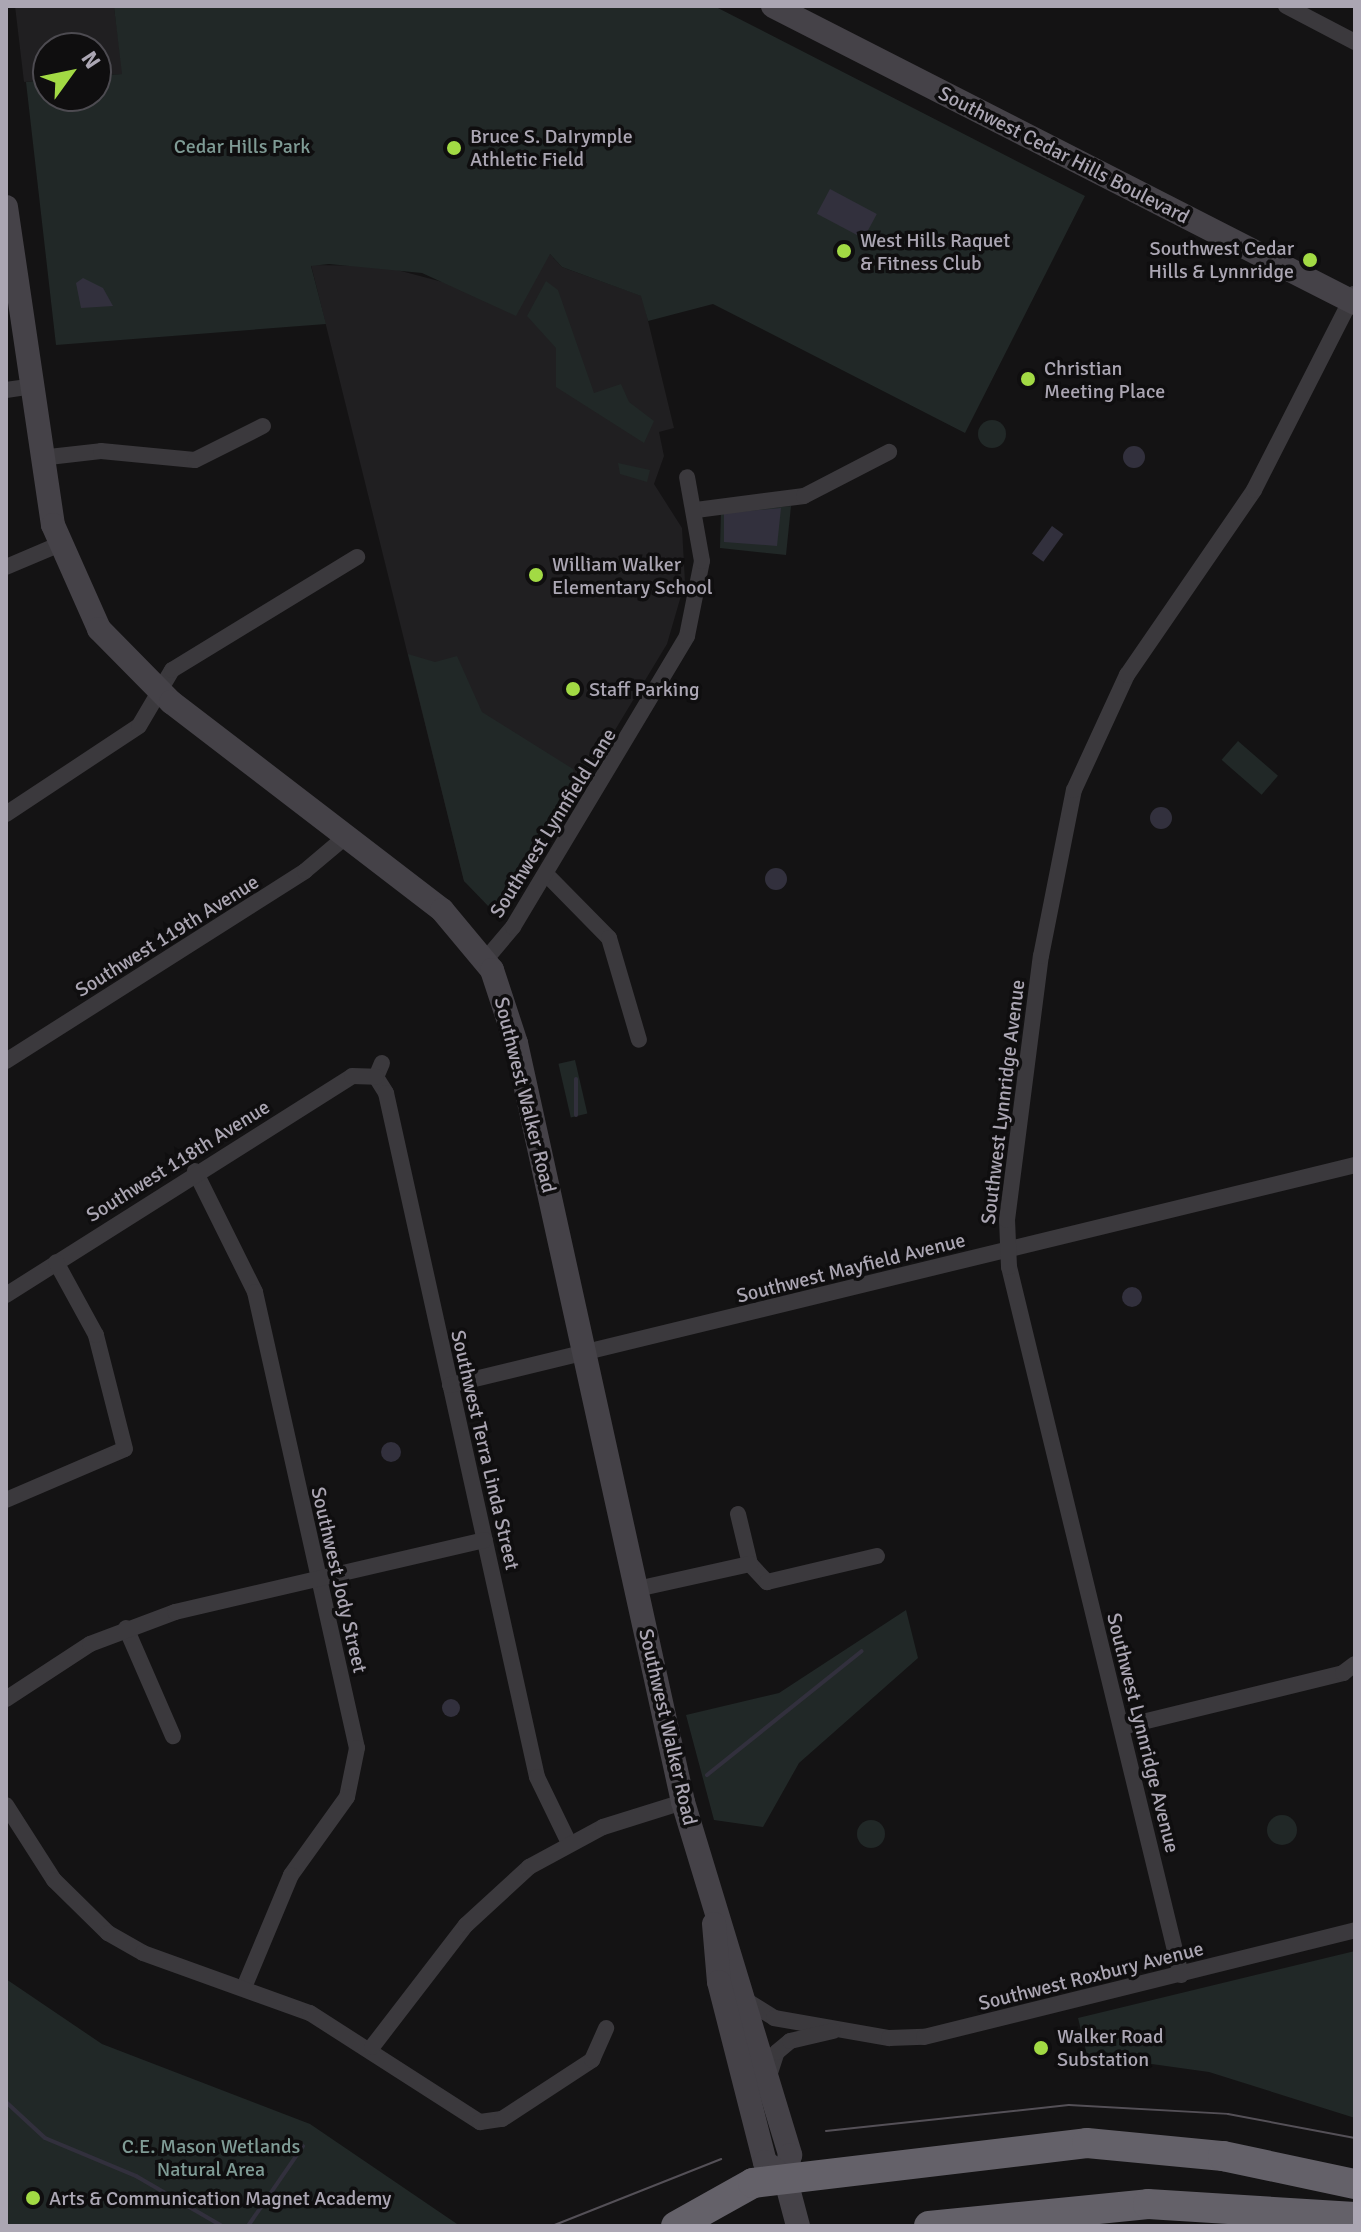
<!DOCTYPE html>
<html>
<head>
<meta charset="utf-8">
<style>
  body { margin:0 }
  #map { position:relative; width:1361px; height:2232px; overflow:hidden; background:#141314; font-family:Signika,sans-serif }
  div>[style] { position:absolute }
  [style*='--x'] { left:calc(var(--x)*1px); top:calc(var(--y)*1px); width:calc(var(--w)*1px); rotate:calc(var(--a)*1deg) }
  .built>* { inset:0; background:#201f21 }
  .green>* { inset:0; background:#212827; transform-origin:0 0 }
  .round { border-radius:50% }
  .water>* { inset:0; background:#32303d; transform-origin:0 0 }
  .stream>* { height:4px; margin:-2px; padding:0 2px; transform-origin:2px; border-radius:2px; background:#32303d }
  .minor>* { height:16px; margin:-8px; padding:0 8px; transform-origin:8px; border-radius:8px; background:#3b393d }
  .secondary>* { height:24px; margin:-12px; padding:0 12px; transform-origin:12px; border-radius:12px; background:#454248 }
  .motorway>* { height:30px; margin:-15px; padding:0 15px; transform-origin:15px; border-radius:15px; background:#646169 }
  .tram>* { height:2px; margin:-1px; padding:0 1px; transform-origin:1px; border-radius:1px; background:#545057 }
  .dots>* { width:22px; height:22px; translate:-50% -50%; box-sizing:border-box; border:4px solid #0f0e0f; border-radius:50% }
  span { translate:-50% -50%; white-space:nowrap; text-align:center; line-height:1.15; -webkit-text-stroke:7px #0f0e0f; paint-order:stroke }
  .poi-label { font-size:20px; color:#aba6b3 }
  .left { translate:0 -50%; text-align:left }
  .right { translate:-100% -50%; text-align:right }
  .park-label { font-size:20px; color:#7f9b95 }
  .street-label { font-size:20px; color:#aba6b3 }
  .frame { position:absolute; inset:0; border:8px solid #aba6b3; pointer-events:none }
  .north { position:absolute; left:32px; top:32px; width:80px; height:80px; box-sizing:border-box; background:#0f0e0f; border:2px solid #4d4b51; border-radius:50%; rotate:57deg; font-size:22px; font-weight:700; line-height:32px; text-align:center; color:#aba6b3 }
  .north::after { content:''; display:block; margin:auto; width:28px; height:36px; background:#a2da44; clip-path:polygon(50% 0,100% 100%,50% 72%,0 100%) }
</style>
</head>
<body>
<div id="map">
  <div class="built">
    <i style="clip-path:polygon(15px 6px,128px 6px,114px 7px,123px 74px,96px 76px,96px 48px,48px 48px,48px 80px,24px 82px)"></i>
    <i style="clip-path:polygon(550px 254px,562px 267px,642px 296px,674px 428px,659px 432px,664px 456px,654px 484px,682px 528px,685px 582px,667px 644px,513px 899px,497px 907px,464px 881px,311px 265px,382px 266px,454px 285px)"></i>
  </div>
  <div class="green">
    <i style="clip-path:polygon(714px 6px,1085px 196px,965px 433px,713px 304px,648px 321px,641px 296px,562px 267px,550px 254px,516px 316px,422px 273px,329px 264px,311px 266px,326px 324px,56px 345px,26px 82px,48px 80px,48px 96px,96px 96px,96px 76px,122px 74px,114px 7px)"></i>
    <i style="clip-path:polygon(546px 281px,558px 290px,594px 393px,621px 384px,629px 402px,654px 421px,644px 443px,556px 387px,556px 348px,527px 316px)"></i>
    <i class="round" style="left:978px;top:420px;width:28px;height:28px"></i>
    <i style="clip-path:polygon(618px 463px,650px 470px,647px 482px,620px 474px)"></i>
    <i style="clip-path:polygon(791px 506px,786px 555px,720px 548px,721px 512px)"></i>
    <i style="clip-path:polygon(408px 654px,435px 662px,457px 656px,482px 712px,573px 769px,576px 786px,505px 903px,490px 908px,464px 881px)"></i>
    <i style="left:1238px;top:741px;width:53px;height:25px;rotate:41deg"></i>
    <i style="left:575px;top:1060px;width:55px;height:17px;rotate:77deg"></i>
    <i style="clip-path:polygon(906px 1610px,918px 1658px,799px 1763px,763px 1827px,714px 1820px,686px 1715px,779px 1693px)"></i>
    <i class="round" style="left:1267px;top:1815px;width:30px;height:30px"></i>
    <i class="round" style="left:857px;top:1820px;width:28px;height:28px"></i>
    <i style="clip-path:polygon(1355px 1951px,1355px 2118px,1209px 2072px,1087px 2055px,1078px 2018px)"></i>
    <i style="clip-path:polygon(6px 1979px,102px 2044px,310px 2124px,460px 2226px,6px 2226px)"></i>
  </div>
  <div class="water">
    <i style="left:830px;top:189px;width:53px;height:28px;rotate:28deg"></i>
    <i style="clip-path:polygon(83px 278px,103px 288px,113px 306px,81px 308px,76px 283px)"></i>
    <i class="round" style="left:1123px;top:446px;width:22px;height:22px"></i>
    <i style="clip-path:polygon(781px 508px,777px 546px,724px 542px,724px 513px)"></i>
    <i style="left:1052px;top:526px;width:14px;height:34px;rotate:36deg"></i>
    <i class="round" style="left:1150px;top:807px;width:22px;height:22px"></i>
    <i class="round" style="left:765px;top:868px;width:22px;height:22px"></i>
    <i class="round" style="left:1122px;top:1287px;width:20px;height:20px"></i>
    <i class="round" style="left:381px;top:1442px;width:20px;height:20px"></i>
    <i class="round" style="left:442px;top:1699px;width:18px;height:18px"></i>
  </div>
  <div class="stream">
    <i style="--x:576;--y:1079;--w:36;--a:90"></i>
    <i style="--x:707;--y:1775;--w:198;--a:-38.7"></i>
    <i style="--x:6;--y:2102;--w:53;--a:42.7"></i>
    <i style="--x:45;--y:2138;--w:99;--a:22.7"></i>
    <i style="--x:136;--y:2176;--w:99;--a:30.2"></i>
    <i style="--x:248;--y:2226;--w:97;--a:-55.5"></i>
  </div>
  <div class="minor">
    <i style="--x:1286;--y:6;--w:78;--a:27.6"></i>
    <i style="--x:6;--y:390;--w:22;--a:-8"></i>
    <i style="--x:40;--y:458;--w:61;--a:-6.5"></i>
    <i style="--x:101;--y:451;--w:94;--a:5.5"></i>
    <i style="--x:195;--y:460;--w:76;--a:-26.6"></i>
    <i style="--x:696;--y:510;--w:109;--a:-7.4"></i>
    <i style="--x:804;--y:496;--w:96;--a:-27.4"></i>
    <i style="--x:6;--y:567;--w:56;--a:-22.9"></i>
    <i style="--x:6;--y:814;--w:159;--a:-33.5"></i>
    <i style="--x:139;--y:726;--w:65;--a:-59.5"></i>
    <i style="--x:172;--y:670;--w:217;--a:-31.4"></i>
    <i style="--x:546;--y:874;--w:90;--a:45.5"></i>
    <i style="--x:609;--y:938;--w:106;--a:73.6"></i>
    <i style="--x:486;--y:959;--w:42;--a:-49.8"></i>
    <i style="--x:513;--y:927;--w:339;--a:-59.1"></i>
    <i style="--x:687;--y:636;--w:76;--a:-78.7"></i>
    <i style="--x:702;--y:561;--w:85;--a:-100.1"></i>
    <i style="--x:6;--y:1061;--w:354;--a:-32.4"></i>
    <i style="--x:305;--y:871;--w:51;--a:-40.2"></i>
    <i style="--x:382;--y:1063;--w:15;--a:113"></i>
    <i style="--x:376;--y:1077;--w:19;--a:58"></i>
    <i style="--x:386;--y:1093;--w:700;--a:77.55"></i>
    <i style="--x:537;--y:1777;--w:73;--a:64.1"></i>
    <i style="--x:195;--y:1171;--w:135;--a:63.6"></i>
    <i style="--x:255;--y:1292;--w:467;--a:77.4"></i>
    <i style="--x:357;--y:1748;--w:50;--a:101.5"></i>
    <i style="--x:347;--y:1797;--w:96;--a:125.7"></i>
    <i style="--x:291;--y:1875;--w:119;--a:112.7"></i>
    <i style="--x:6;--y:1295;--w:409;--a:-32.3"></i>
    <i style="--x:352;--y:1076;--w:24;--a:2"></i>
    <i style="--x:450;--y:1385;--w:931;--a:-13.66"></i>
    <i style="--x:6;--y:1500;--w:129;--a:-23.2"></i>
    <i style="--x:125;--y:1449;--w:118;--a:-104.3"></i>
    <i style="--x:96;--y:1335;--w:83;--a:-118.7"></i>
    <i style="--x:738;--y:1514;--w:51;--a:76.5"></i>
    <i style="--x:750;--y:1564;--w:25;--a:47"></i>
    <i style="--x:767;--y:1582;--w:113;--a:-13.3"></i>
    <i style="--x:637;--y:1589;--w:116;--a:-12.5"></i>
    <i style="--x:126;--y:1628;--w:118;--a:66.5"></i>
    <i style="--x:6;--y:1699;--w:100;--a:-33.2"></i>
    <i style="--x:90;--y:1644;--w:91;--a:-20.6"></i>
    <i style="--x:175;--y:1612;--w:318;--a:-13.1"></i>
    <i style="--x:1122;--y:1727;--w:228;--a:-13.7"></i>
    <i style="--x:1343;--y:1673;--w:15;--a:-37"></i>
    <i style="--x:6;--y:1805;--w:89;--a:57.4"></i>
    <i style="--x:54;--y:1880;--w:76;--a:44.5"></i>
    <i style="--x:108;--y:1933;--w:40;--a:29.7"></i>
    <i style="--x:143;--y:1953;--w:177;--a:19.8"></i>
    <i style="--x:310;--y:2013;--w:202;--a:32.7"></i>
    <i style="--x:480;--y:2122;--w:22;--a:-8"></i>
    <i style="--x:502;--y:2119;--w:108;--a:-33.2"></i>
    <i style="--x:592;--y:2060;--w:35;--a:-66"></i>
    <i style="--x:1181;--y:1975;--w:729;--a:-103.65"></i>
    <i style="--x:1009;--y:1267;--w:47;--a:-92.4"></i>
    <i style="--x:1007;--y:1220;--w:266;--a:-82.7"></i>
    <i style="--x:1041;--y:956;--w:169;--a:-78.8"></i>
    <i style="--x:1074;--y:790;--w:127;--a:-65.3"></i>
    <i style="--x:1127;--y:675;--w:224;--a:-55.5"></i>
    <i style="--x:1254;--y:490;--w:220;--a:-63"></i>
    <i style="--x:744;--y:1999;--w:36;--a:32"></i>
    <i style="--x:774;--y:2018;--w:117;--a:9.9"></i>
    <i style="--x:889;--y:2038;--w:35;--a:-2"></i>
    <i style="--x:924;--y:2037;--w:444;--a:-13.9"></i>
    <i style="--x:372;--y:2047;--w:154;--a:-52.4"></i>
    <i style="--x:466;--y:1925;--w:86;--a:-42.6"></i>
    <i style="--x:529;--y:1867;--w:84;--a:-28.4"></i>
    <i style="--x:603;--y:1827;--w:84;--a:-17.4"></i>
    <i style="--x:768;--y:2079;--w:28;--a:-72"></i>
    <i style="--x:777;--y:2052;--w:17;--a:-40"></i>
    <i style="--x:790;--y:2041;--w:44;--a:-13.1"></i>
  </div>
  <div class="secondary">
    <i style="--x:773;--y:6;--w:653;--a:27.04"></i>
    <i style="--x:6;--y:207;--w:321;--a:81.6"></i>
    <i style="--x:53;--y:525;--w:114;--a:66.1"></i>
    <i style="--x:99;--y:629;--w:103;--a:45.4"></i>
    <i style="--x:171;--y:702;--w:342;--a:37.5"></i>
    <i style="--x:442;--y:910;--w:78;--a:50.2"></i>
    <i style="--x:492;--y:970;--w:77;--a:71.8"></i>
    <i style="--x:516;--y:1043;--w:777;--a:77.59"></i>
    <i style="--x:683;--y:1802;--w:369;--a:73.1"></i>
    <i style="--x:790;--y:2155;--w:23;--a:103"></i>
    <i style="--x:785;--y:2177;--w:51;--a:75.1"></i>
    <i style="--x:714;--y:1924;--w:58;--a:85.1"></i>
    <i style="--x:719;--y:1982;--w:186;--a:75.7"></i>
    <i style="--x:765;--y:2162;--w:25;--a:37"></i>
  </div>
  <div class="motorway">
    <i style="--x:676;--y:2226;--w:88;--a:-29.2"></i>
    <i style="--x:753;--y:2183;--w:336;--a:-6.8"></i>
    <i style="--x:1087;--y:2143;--w:137;--a:5.5"></i>
    <i style="--x:1223;--y:2156;--w:135;--a:12"></i>
    <i style="--x:929;--y:2226;--w:220;--a:-5.7"></i>
    <i style="--x:1148;--y:2204;--w:207;--a:3.6"></i>
  </div>
  <div class="tram">
    <i style="--x:826;--y:2131;--w:244;--a:-6.1"></i>
    <i style="--x:1069;--y:2105;--w:159;--a:3.2"></i>
    <i style="--x:1228;--y:2114;--w:129;--a:10.7"></i>
    <i style="--x:552;--y:2226;--w:182;--a:-21.6"></i>
  </div>
  <div class="dots">
    <i style="left:454px;top:148px;background:#a2da44"></i>
    <i style="left:844px;top:251px;background:#a2da44"></i>
    <i style="left:1310px;top:260px;background:#a2da44"></i>
    <i style="left:1028px;top:379px;background:#a2da44"></i>
    <i style="left:536px;top:575px;background:#a2da44"></i>
    <i style="left:573px;top:689px;background:#a2da44"></i>
    <i style="left:1041px;top:2048px;background:#a2da44"></i>
    <i style="left:33px;top:2198px;background:#a2da44"></i>
  </div>
  <div class="poi-label">
    <span class="left" style="left:470px;top:148px">Bruce S. DaIrymple<br>Athletic Field</span>
    <span class="left" style="left:860px;top:252px">West Hills Raquet<br>&amp; Fitness Club</span>
    <span class="right" style="left:1294px;top:260px">Southwest Cedar<br>Hills &amp; Lynnridge</span>
    <span class="left" style="left:1044px;top:380px">Christian<br>Meeting Place</span>
    <span class="left" style="left:552px;top:576px">William Walker<br>Elementary School</span>
    <span class="left" style="left:589px;top:689px">Staff Parking</span>
    <span class="left" style="left:1057px;top:2048px">Walker Road<br>Substation</span>
    <span class="left" style="left:49px;top:2198px">Arts &amp; Communication Magnet Academy</span>
  </div>
  <div class="park-label">
    <span style="left:242px;top:146px">Cedar Hills Park</span>
    <span style="left:211px;top:2158px">C.E. Mason Wetlands<br>Natural Area</span>
  </div>
  <div class="street-label">
    <span style="left:1064px;top:155px;rotate:27deg">Southwest Cedar Hills Boulevard</span>
    <span style="left:553px;top:823px;rotate:-58deg">Southwest Lynnfield Lane</span>
    <span style="left:167px;top:936px;rotate:-32deg">Southwest 119th Avenue</span>
    <span style="left:525px;top:1095px;rotate:76deg">Southwest Walker Road</span>
    <span style="left:1003px;top:1102px;rotate:-83deg">Southwest Lynnridge Avenue</span>
    <span style="left:178px;top:1161px;rotate:-32deg">Southwest 118th Avenue</span>
    <span style="left:851px;top:1268px;rotate:-14deg">Southwest Mayfield Avenue</span>
    <span style="left:485px;top:1450px;rotate:77deg">Southwest Terra Linda Street</span>
    <span style="left:339px;top:1580px;rotate:77deg">Southwest Jody Street</span>
    <span style="left:668px;top:1727px;rotate:77deg">Southwest Walker Road</span>
    <span style="left:1143px;top:1733px;rotate:76deg">Southwest Lynnridge Avenue</span>
    <span style="left:1091px;top:1976px;rotate:-14deg">Southwest Roxbury Avenue</span>
  </div>
  <div class="frame"></div>
  <div class="north">N</div>
</div>
</body>
</html>
